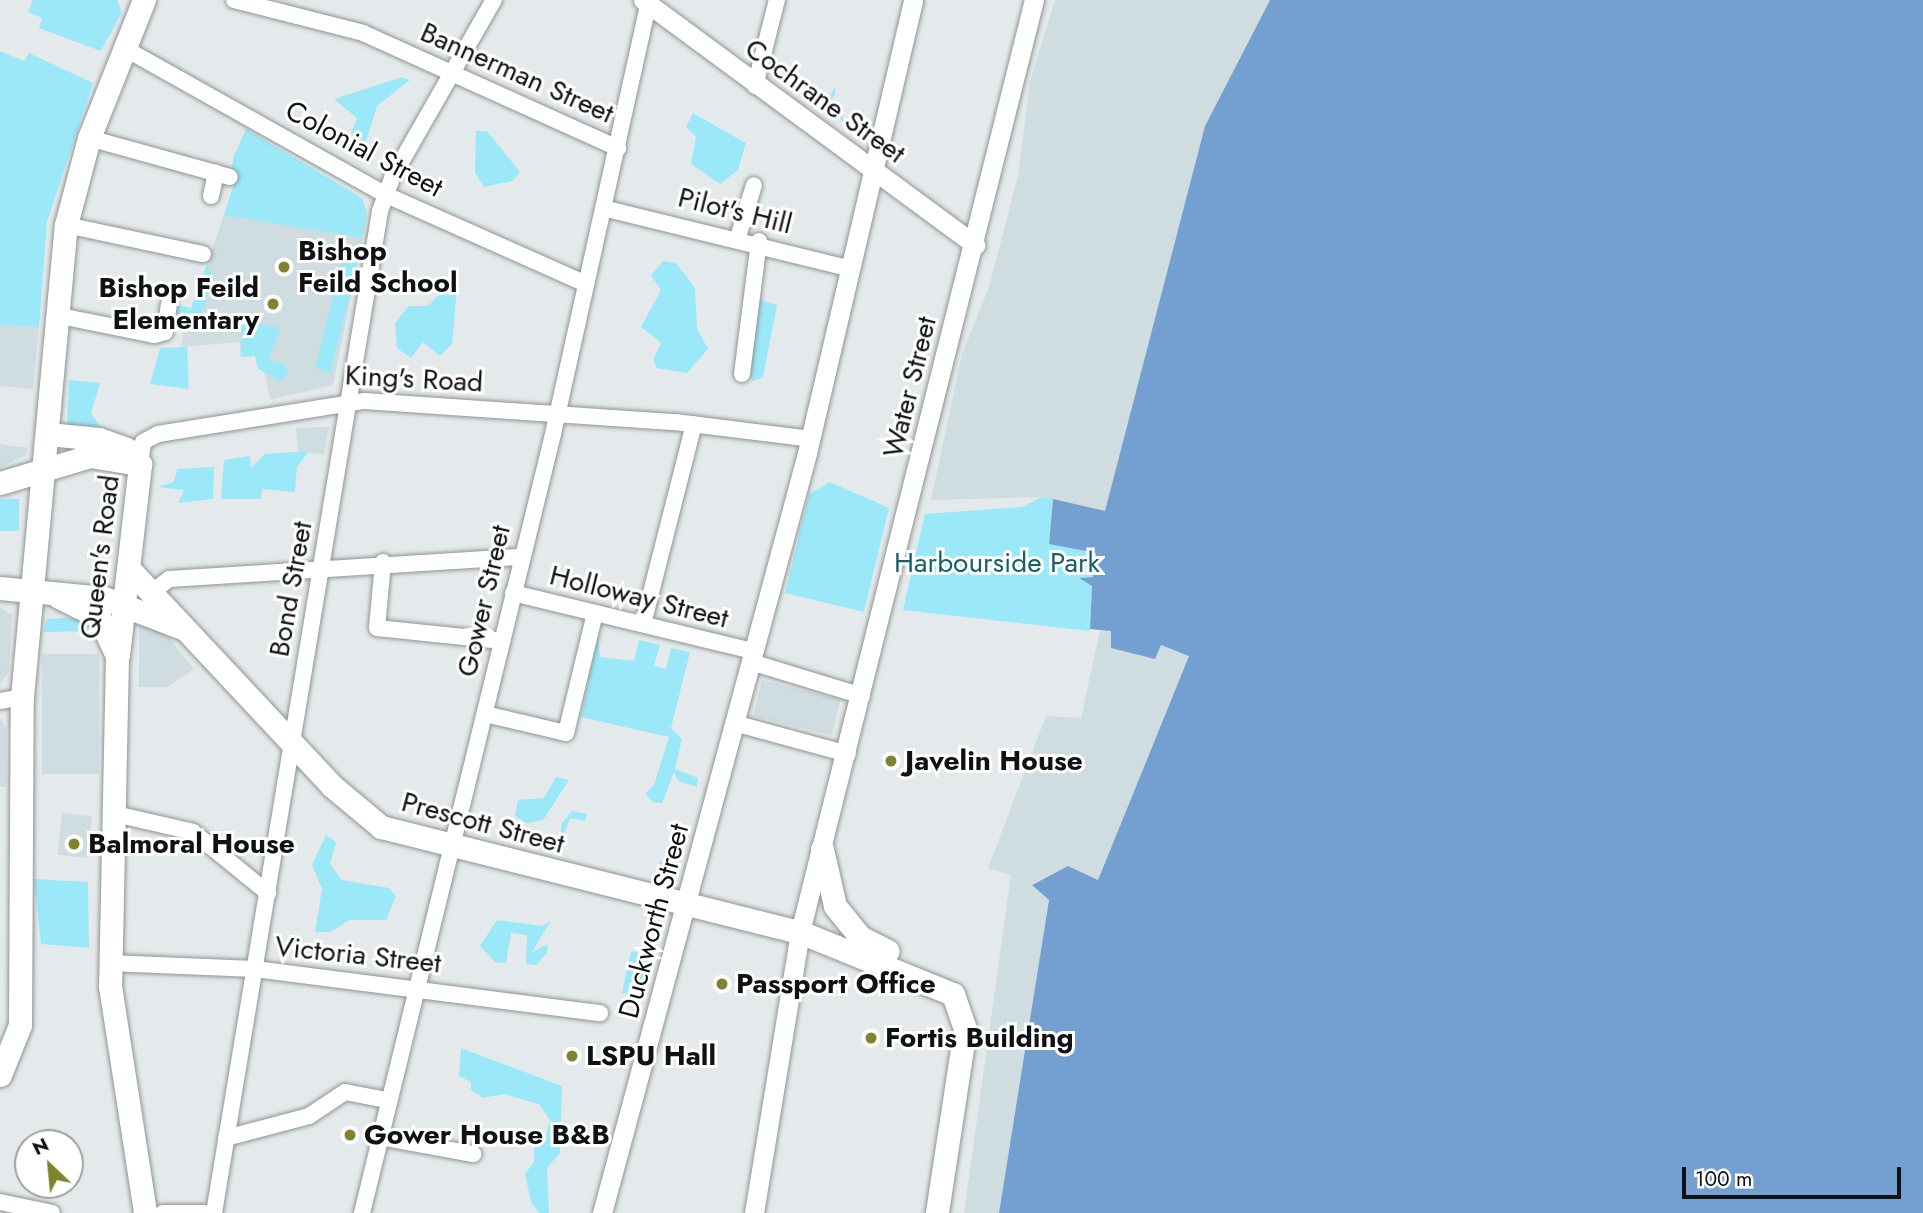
<!DOCTYPE html>
<html>
<head>
<meta charset="utf-8">
<style>
  body { margin:0 }
  #map { position:relative; width:1923px; height:1213px; overflow:hidden; background:#e4eaeb; font-family:Jost,sans-serif }
  div>[style] { position:absolute }
  [style*='--x'] { left:calc(var(--x)*1px); top:calc(var(--y)*1px); width:calc(var(--w)*1px); rotate:calc(var(--a)*1deg) }
  .built>* { inset:0; background:#cfdde0; transform-origin:0 0 }
  .green>* { inset:0; background:#9be9f8; transform-origin:0 0 }
  .round { border-radius:50% }
  .water>* { inset:0; background:#73a0d0 }
  .roads { filter:drop-shadow(0 0 2px #8f9495) drop-shadow(0 0 2px #8f9495) }
  .minor>* { height:16px; margin:-8px; padding:0 8px; transform-origin:8px; border-radius:8px; background:#fff }
  .tertiary>* { height:19px; margin:-9.5px; padding:0 9.5px; transform-origin:9.5px; border-radius:9.5px; background:#fff }
  .secondary>* { height:23px; margin:-11.5px; padding:0 11.5px; transform-origin:11.5px; border-radius:11.5px; background:#fff }
  .dots>* { width:19px; height:19px; translate:-50% -50%; box-sizing:border-box; border:4px solid #fff; border-radius:50% }
  span { translate:-50% -50%; white-space:nowrap; text-align:center; line-height:1.15; -webkit-text-stroke:6px #fff; paint-order:stroke }
  .street-label { font-size:28px; color:#101112 }
  .poi-label { font-size:28px; color:#101112; font-weight:700 }
  .left { translate:0 -50%; text-align:left }
  .right { translate:-100% -50%; text-align:right }
  .park-label { font-size:28px; color:#185f6b }
  .north { position:absolute; left:14px; top:1129px; width:70px; height:70px; box-sizing:border-box; background:#fff; border:2px solid #9fa0a0; border-radius:50%; rotate:334deg; font-size:19px; font-weight:700; line-height:28px; text-align:center; color:#101112 }
  .north::after { content:''; display:block; margin:auto; width:24px; height:32px; background:#7e832e; clip-path:polygon(50% 0,100% 100%,50% 72%,0 100%) }
  .scale { position:absolute; left:1682px; top:1167px; width:219px; height:32px; box-sizing:border-box; border:4px solid #101112; border-top:0; padding-left:9px; font-size:21px; line-height:24px; white-space:nowrap; color:#101112; -webkit-text-stroke:5px #fff; paint-order:stroke }
</style>
</head>
<body>
<div id="map">
  <div class="built">
    <i style="clip-path:polygon(1055px 0,1270px 0,1205px 126px,1105px 512px,1041px 497px,931px 500px,962px 354px,989px 287px,1018px 176px,1030px 81px)"></i>
    <i style="clip-path:polygon(357px 194px,367px 217px,333px 385px,270px 400px,264px 368px,258px 369px,255px 356px,241px 357px,239px 342px,181px 347px,185px 317px,200px 318px,214px 279px,207px 264px,229px 200px)"></i>
    <i style="clip-path:polygon(0 325px,39px 327px,33px 389px,0 386px)"></i>
    <i style="clip-path:polygon(329px 427px,324px 455px,298px 451px,296px 428px)"></i>
    <i style="clip-path:polygon(0 444px,28px 448px,26px 455px,0 468px)"></i>
    <i style="clip-path:polygon(0 608px,12px 615px,9px 671px,0 684px)"></i>
    <i style="clip-path:polygon(139px 622px,162px 629px,194px 669px,168px 687px,139px 687px)"></i>
    <i style="clip-path:polygon(1100px 630px,1111px 631px,1111px 648px,1155px 659px,1160px 645px,1189px 655px,1098px 880px,1068px 866px,1032px 884px,1049px 899px,999px 1213px,964px 1213px,1011px 875px,988px 868px,1046px 716px,1081px 718px)"></i>
    <i style="left:42px;top:654px;width:57px;height:120px"></i>
    <i style="left:762px;top:680px;width:81px;height:37px;rotate:14deg"></i>
    <i style="clip-path:polygon(0 718px,6px 728px,6px 787px,0 787px)"></i>
    <i style="left:62px;top:813px;width:30px;height:42px;rotate:6deg"></i>
  </div>
  <div class="green">
    <i style="clip-path:polygon(33px 0,117px 0,122px 12px,101px 51px,39px 28px,42px 18px,28px 12px)"></i>
    <i style="clip-path:polygon(0 51px,24px 61px,29px 53px,93px 83px,47px 222px,39px 327px,0 325px)"></i>
    <i style="clip-path:polygon(402px 77px,410px 80px,377px 106px,366px 141px,357px 142px,351px 133px,357px 118px,334px 99px)"></i>
    <i style="clip-path:polygon(835px 86px,835px 94px,828px 105px,852px 125px,865px 109px,860px 132px,824px 109px)"></i>
    <i style="clip-path:polygon(693px 113px,746px 143px,738px 170px,720px 184px,691px 164px,696px 137px,686px 127px)"></i>
    <i style="clip-path:polygon(246px 129px,362px 198px,367px 211px,362px 238px,224px 215px,237px 174px,231px 171px,234px 156px)"></i>
    <i style="clip-path:polygon(476px 131px,487px 131px,520px 172px,512px 181px,484px 187px,475px 173px)"></i>
    <i style="left:343px;top:256px;width:16px;height:116px;rotate:14deg"></i>
    <i style="clip-path:polygon(663px 261px,676px 263px,695px 288px,697px 329px,708px 349px,687px 373px,657px 368px,653px 360px,661px 343px,641px 327px,661px 290px,651px 275px)"></i>
    <i style="clip-path:polygon(207px 264px,214px 279px,200px 318px,177px 314px,175px 304px,191px 308px)"></i>
    <i style="clip-path:polygon(446px 288px,455px 291px,456px 300px,452px 344px,440px 356px,423px 342px,411px 358px,397px 348px,395px 323px,409px 306px,428px 306px)"></i>
    <i style="clip-path:polygon(757px 299px,777px 305px,763px 377px,753px 381px,747px 375px)"></i>
    <i style="clip-path:polygon(242px 320px,281px 328px,268px 360px,284px 364px,288px 372px,281px 382px,258px 369px,255px 356px,241px 357px)"></i>
    <i style="clip-path:polygon(187px 347px,189px 389px,150px 384px,160px 348px)"></i>
    <i style="clip-path:polygon(69px 380px,100px 383px,91px 413px,100px 427px,67px 427px)"></i>
    <i style="clip-path:polygon(309px 451px,297px 467px,295px 492px,262px 489px,261px 499px,221px 499px,224px 460px,250px 456px,251px 468px,265px 454px)"></i>
    <i style="clip-path:polygon(214px 467px,213px 499px,178px 503px,184px 490px,158px 487px,174px 482px,177px 469px)"></i>
    <i style="clip-path:polygon(830px 482px,889px 508px,864px 612px,785px 593px,809px 494px)"></i>
    <i style="clip-path:polygon(1041px 497px,1053px 499px,1049px 544px,1096px 552px,1093px 577px,1081px 578px,1092px 586px,1090px 631px,903px 610px,925px 514px,1022px 507px)"></i>
    <i style="left:0;top:499px;width:19px;height:32px"></i>
    <i style="clip-path:polygon(64px 618px,82px 619px,97px 631px,43px 632px,47px 619px)"></i>
    <i style="clip-path:polygon(598px 634px,600px 657px,634px 661px,639px 640px,660px 645px,654px 666px,666px 669px,671px 648px,690px 652px,671px 728px,682px 739px,675px 769px,698px 778px,697px 787px,678px 781px,674px 772px,662px 803px,653px 802px,645px 794px,654px 785px,669px 737px,581px 717px)"></i>
    <i style="clip-path:polygon(556px 777px,569px 780px,543px 820px,526px 823px,515px 816px,518px 800px,544px 798px)"></i>
    <i style="clip-path:polygon(572px 811px,587px 814px,585px 821px,570px 818px,557px 854px,562px 823px)"></i>
    <i style="clip-path:polygon(326px 835px,336px 842px,330px 864px,342px 880px,389px 888px,396px 896px,386px 920px,349px 920px,331px 932px,315px 932px,322px 889px,312px 865px)"></i>
    <i class="round" style="left:656px;top:860px;width:20px;height:20px"></i>
    <i style="clip-path:polygon(34px 879px,88px 882px,89px 948px,41px 944px)"></i>
    <i style="clip-path:polygon(497px 920px,542px 926px,551px 921px,532px 952px,548px 944px,547px 953px,536px 965px,526px 964px,527px 935px,511px 933px,506px 963px,495px 962px,480px 946px)"></i>
    <i style="clip-path:polygon(631px 951px,652px 955px,640px 997px,622px 993px)"></i>
    <i style="clip-path:polygon(461px 1048px,562px 1086px,560px 1153px,547px 1168px,549px 1213px,539px 1213px,531px 1202px,525px 1174px,534px 1162px,534px 1139px,546px 1137px,550px 1120px,539px 1104px,504px 1094px,483px 1098px,471px 1090px,471px 1082px,459px 1076px)"></i>
  </div>
  <div class="water">
    <i style="clip-path:polygon(1270px 0,1923px 0,1923px 1213px,999px 1213px,1049px 900px,1032px 885px,1068px 866px,1098px 880px,1189px 656px,1161px 645px,1155px 659px,1111px 648px,1111px 631px,1090px 629px,1092px 586px,1079px 578px,1093px 577px,1096px 553px,1049px 544px,1053px 499px,1105px 511px,1205px 126px)"></i>
  </div>
  <div class="roads">
    <div class="minor">
      <i style="--x:234;--y:0;--w:133;--a:14.3"></i>
      <i style="--x:363;--y:33;--w:280;--a:24.3"></i>
      <i style="--x:124;--y:48;--w:298;--a:29.3"></i>
      <i style="--x:384;--y:194;--w:221;--a:24"></i>
      <i style="--x:755;--y:86;--w:89;--a:-75.7"></i>
      <i style="--x:89;--y:138;--w:146;--a:15.5"></i>
      <i style="--x:211;--y:196;--w:24;--a:-78"></i>
      <i style="--x:603;--y:208;--w:256;--a:13.8"></i>
      <i style="--x:66;--y:225;--w:140;--a:12"></i>
      <i style="--x:738;--y:237;--w:54;--a:-72.9"></i>
      <i style="--x:55;--y:315;--w:101;--a:11.4"></i>
      <i style="--x:154;--y:335;--w:11;--a:-15"></i>
      <i style="--x:165;--y:332;--w:28;--a:-82"></i>
      <i style="--x:742;--y:374;--w:134;--a:-82.7"></i>
      <i style="--x:140;--y:464;--w:22;--a:-82"></i>
      <i style="--x:143;--y:442;--w:17;--a:-28"></i>
      <i style="--x:158;--y:434;--w:209;--a:-9.1"></i>
      <i style="--x:364;--y:401;--w:312;--a:3.9"></i>
      <i style="--x:675;--y:422;--w:137;--a:7.1"></i>
      <i style="--x:383;--y:562;--w:66;--a:95.2"></i>
      <i style="--x:377;--y:628;--w:126;--a:5.9"></i>
      <i style="--x:155;--y:590;--w:18;--a:-38"></i>
      <i style="--x:169;--y:579;--w:353;--a:-3.6"></i>
      <i style="--x:513;--y:593;--w:247;--a:13.6"></i>
      <i style="--x:643;--y:624;--w:206;--a:-75.7"></i>
      <i style="--x:751;--y:662;--w:116;--a:17"></i>
      <i style="--x:0;--y:701;--w:22;--a:-10"></i>
      <i style="--x:485;--y:714;--w:83;--a:13.2"></i>
      <i style="--x:566;--y:733;--w:123;--a:-76.4"></i>
      <i style="--x:734;--y:723;--w:118;--a:15.2"></i>
      <i style="--x:111;--y:813;--w:84;--a:13"></i>
      <i style="--x:193;--y:832;--w:97;--a:39.1"></i>
      <i style="--x:109;--y:963;--w:146;--a:2.4"></i>
      <i style="--x:255;--y:969;--w:348;--a:7.3"></i>
      <i style="--x:379;--y:1137;--w:96;--a:10.3"></i>
      <i style="--x:226;--y:1138;--w:86;--a:-14.8"></i>
      <i style="--x:309;--y:1116;--w:43;--a:-33.7"></i>
      <i style="--x:345;--y:1092;--w:43;--a:10.8"></i>
      <i style="--x:0;--y:1202;--w:53;--a:11.9"></i>
      <i style="--x:163;--y:1213;--w:41;--a:0"></i>
      <i style="--x:214;--y:1213;--w:1016;--a:-80.59"></i>
      <i style="--x:380;--y:211;--w:37;--a:-70"></i>
      <i style="--x:393;--y:176;--w:203;--a:-60.2"></i>
      <i style="--x:362;--y:1213;--w:802;--a:-76.22"></i>
      <i style="--x:553;--y:434;--w:444;--a:-77.5"></i>
    </div>
    <div class="tertiary">
      <i style="--x:643;--y:0;--w:413;--a:36.4"></i>
      <i style="--x:602;--y:1213;--w:787;--a:-74.9"></i>
      <i style="--x:807;--y:453;--w:465;--a:-76.8"></i>
      <i style="--x:754;--y:1213;--w:285;--a:-80.7"></i>
      <i style="--x:800;--y:932;--w:961;--a:-75.91"></i>
    </div>
    <div class="secondary">
      <i style="--x:48;--y:434;--w:51;--a:5.6"></i>
      <i style="--x:99;--y:439;--w:29;--a:20"></i>
      <i style="--x:0;--y:483;--w:94;--a:-16.7"></i>
      <i style="--x:90;--y:456;--w:51;--a:9.1"></i>
      <i style="--x:131;--y:571;--w:294;--a:46.9"></i>
      <i style="--x:332;--y:786;--w:64;--a:39.9"></i>
      <i style="--x:381;--y:827;--w:432;--a:14.1"></i>
      <i style="--x:800;--y:932;--w:165;--a:22.1"></i>
      <i style="--x:953;--y:994;--w:37;--a:71"></i>
      <i style="--x:965;--y:1029;--w:186;--a:98.7"></i>
      <i style="--x:0;--y:588;--w:104;--a:5.5"></i>
      <i style="--x:104;--y:598;--w:84;--a:21"></i>
      <i style="--x:59;--y:597;--w:45;--a:26.6"></i>
      <i style="--x:99;--y:617;--w:43;--a:65.2"></i>
      <i style="--x:117;--y:656;--w:330;--a:91.2"></i>
      <i style="--x:110;--y:986;--w:230;--a:81.2"></i>
      <i style="--x:118;--y:655;--w:192;--a:-83.4"></i>
      <i style="--x:822;--y:849;--w:58;--a:77.2"></i>
      <i style="--x:835;--y:906;--w:40;--a:51"></i>
      <i style="--x:860;--y:937;--w:31;--a:27"></i>
      <i style="--x:0;--y:1075;--w:54;--a:-68.2"></i>
      <i style="--x:20;--y:1025;--w:328;--a:-89.7"></i>
      <i style="--x:22;--y:697;--w:474;--a:-84.7"></i>
      <i style="--x:66;--y:225;--w:90;--a:-75.2"></i>
      <i style="--x:89;--y:138;--w:149;--a:-68.3"></i>
    </div>
  </div>
  <div class="dots">
    <i style="left:284px;top:267px;background:#7e832e"></i>
    <i style="left:273px;top:304px;background:#7e832e"></i>
    <i style="left:891px;top:761px;background:#7e832e"></i>
    <i style="left:74px;top:844px;background:#7e832e"></i>
    <i style="left:722px;top:984px;background:#7e832e"></i>
    <i style="left:871px;top:1038px;background:#7e832e"></i>
    <i style="left:572px;top:1056px;background:#7e832e"></i>
    <i style="left:350px;top:1135px;background:#7e832e"></i>
  </div>
  <div class="street-label">
    <span style="left:517px;top:73px;rotate:24deg">Bannerman Street</span>
    <span style="left:825px;top:101px;rotate:36deg">Cochrane Street</span>
    <span style="left:364px;top:149px;rotate:28deg">Colonial Street</span>
    <span style="left:735px;top:211px;rotate:14deg">Pilot's Hill</span>
    <span style="left:414px;top:379px;rotate:3deg">King's Road</span>
    <span style="left:910px;top:387px;rotate:-76deg">Water Street</span>
    <span style="left:100px;top:557px;rotate:-83deg">Queen's Road</span>
    <span style="left:291px;top:589px;rotate:-80deg">Bond Street</span>
    <span style="left:639px;top:597px;rotate:14deg">Holloway Street</span>
    <span style="left:484px;top:601px;rotate:-77deg">Gower Street</span>
    <span style="left:483px;top:823px;rotate:15deg">Prescott Street</span>
    <span style="left:654px;top:921px;rotate:-75deg">Duckworth Street</span>
    <span style="left:358px;top:955px;rotate:6deg">Victoria Street</span>
  </div>
  <div class="poi-label">
    <span class="left" style="left:298px;top:267px">Bishop<br>Feild School</span>
    <span class="right" style="left:259px;top:304px">Bishop Feild<br>Elementary</span>
    <span class="left" style="left:905px;top:761px">Javelin House</span>
    <span class="left" style="left:88px;top:844px">Balmoral House</span>
    <span class="left" style="left:736px;top:984px">Passport Office</span>
    <span class="left" style="left:885px;top:1038px">Fortis Building</span>
    <span class="left" style="left:586px;top:1056px">LSPU Hall</span>
    <span class="left" style="left:364px;top:1135px">Gower House B&amp;B</span>
  </div>
  <div class="park-label">
    <span style="left:997px;top:563px">Harbourside Park</span>
  </div>
  <div class="north">N</div>
  <div class="scale">100 m</div>
</div>
</body>
</html>
